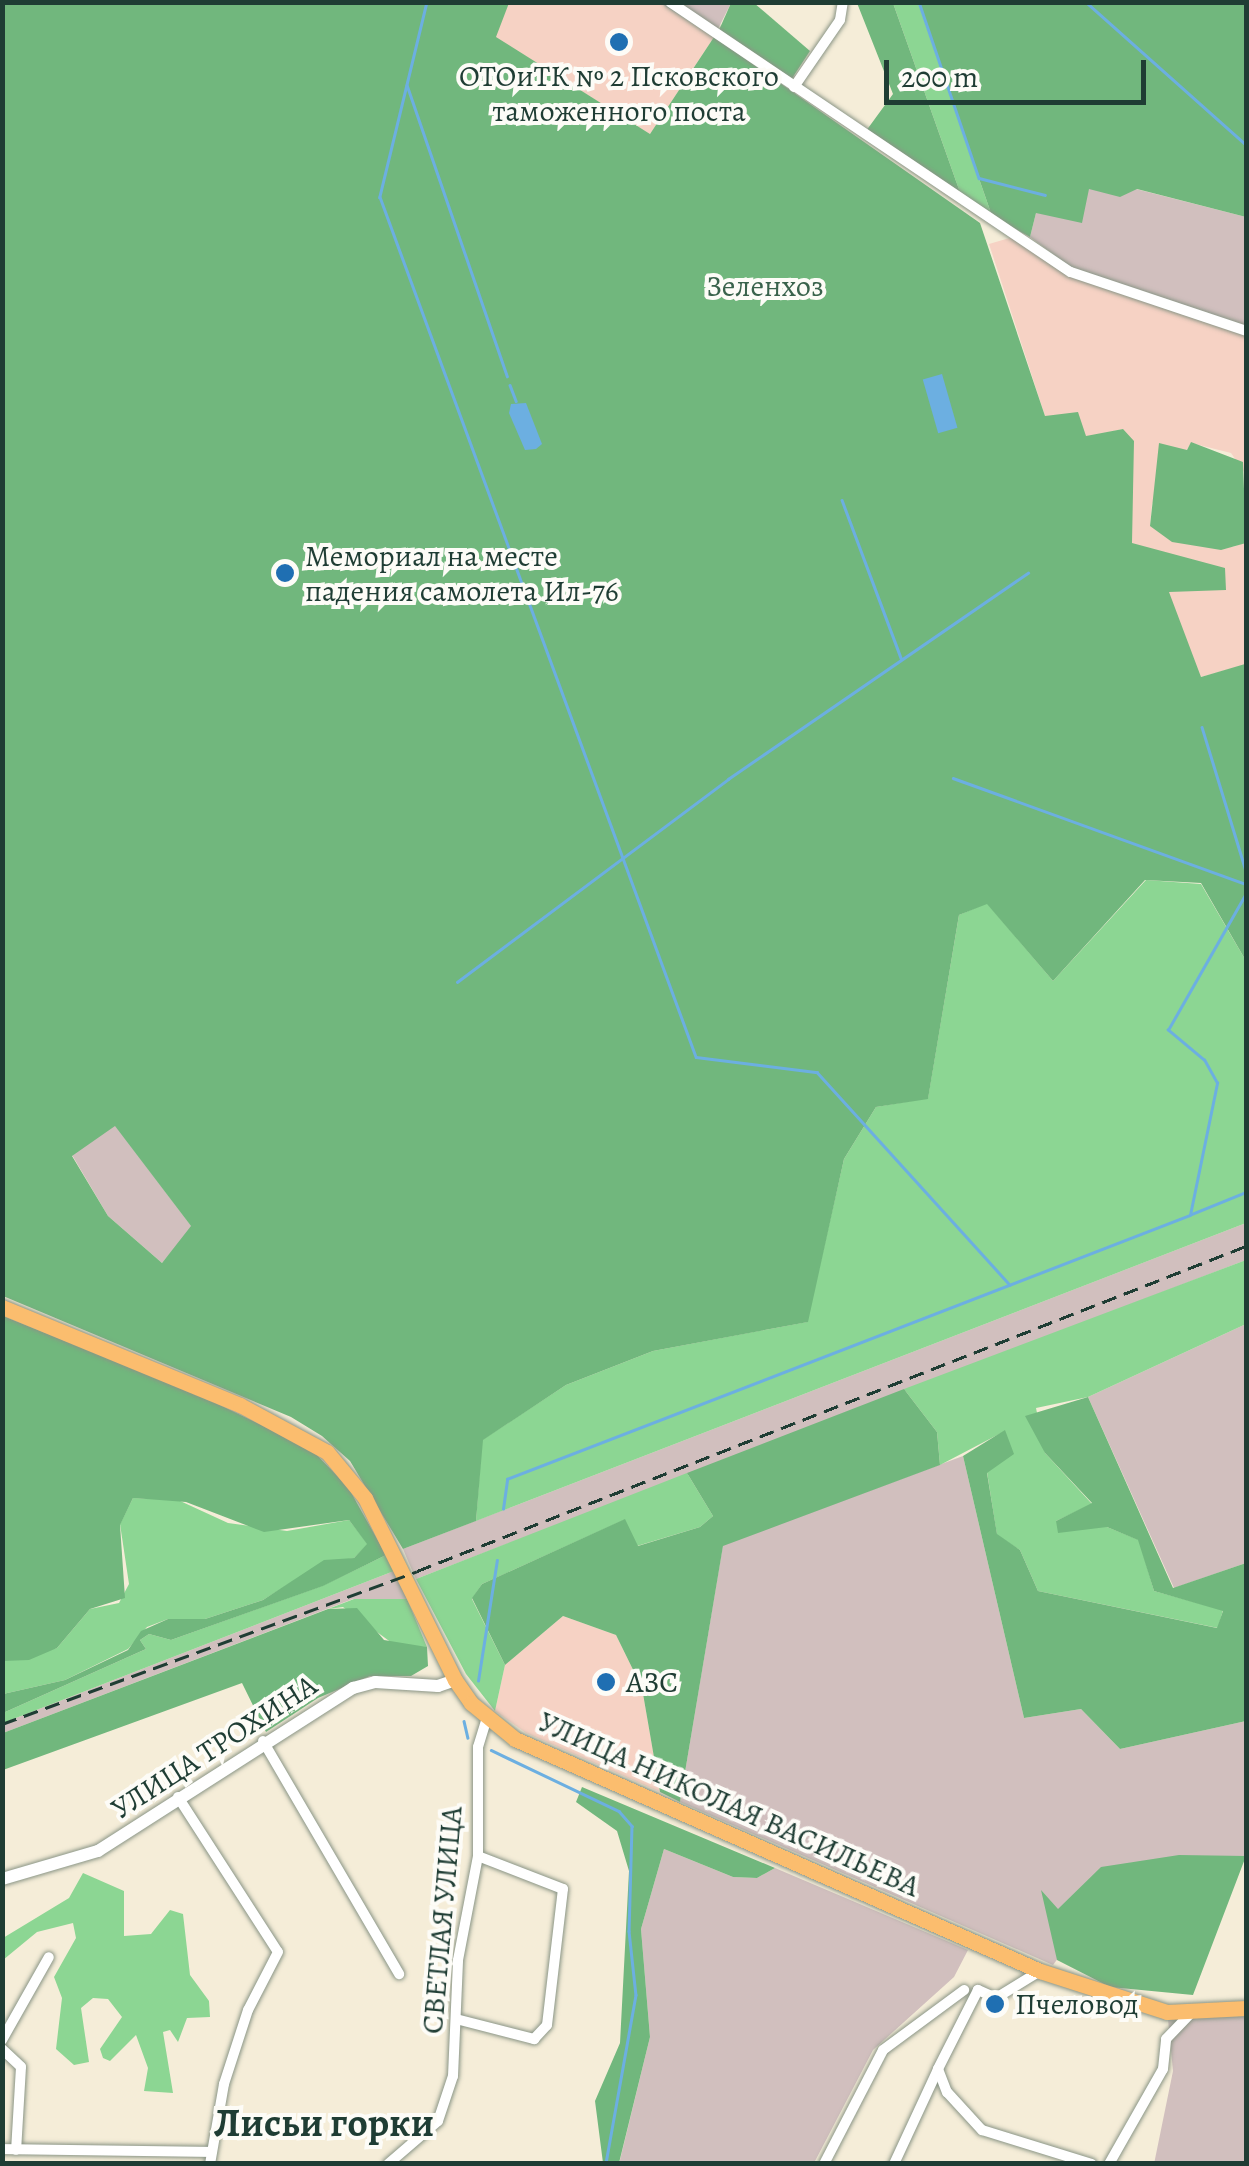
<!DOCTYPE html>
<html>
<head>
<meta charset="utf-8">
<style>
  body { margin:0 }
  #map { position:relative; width:1249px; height:2166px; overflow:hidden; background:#f5edd8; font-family:Alegreya,serif }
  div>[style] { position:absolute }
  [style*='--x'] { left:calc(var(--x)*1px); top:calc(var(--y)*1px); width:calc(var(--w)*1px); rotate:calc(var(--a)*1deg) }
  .built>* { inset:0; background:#f6d2c4 }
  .industrial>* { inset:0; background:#d1bfbe }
  .green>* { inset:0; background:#8cd693 }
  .forest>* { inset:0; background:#71b77d }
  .water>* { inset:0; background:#6cafe1; transform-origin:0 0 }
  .stream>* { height:2.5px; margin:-1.25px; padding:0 1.25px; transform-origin:1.25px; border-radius:1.25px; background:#6cafe1 }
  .roads { filter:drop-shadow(0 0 2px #8a9586) drop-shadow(0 0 2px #8a9586) }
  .minor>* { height:10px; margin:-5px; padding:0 5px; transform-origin:5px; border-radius:5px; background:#fff }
  .tertiary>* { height:12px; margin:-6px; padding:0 6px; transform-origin:6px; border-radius:6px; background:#fff }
  .primary>* { height:15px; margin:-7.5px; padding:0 7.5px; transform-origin:7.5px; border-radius:7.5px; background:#fbbd6e }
  .rail>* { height:2.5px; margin-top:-1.25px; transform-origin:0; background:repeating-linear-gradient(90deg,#1f3d34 0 15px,transparent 0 23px) }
  .dots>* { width:28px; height:28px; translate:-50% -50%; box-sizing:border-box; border:5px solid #fdfcf7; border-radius:50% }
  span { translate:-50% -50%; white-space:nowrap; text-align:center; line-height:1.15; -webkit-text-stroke:8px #fdfcf7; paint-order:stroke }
  .poi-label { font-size:30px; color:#1f3d34 }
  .left { translate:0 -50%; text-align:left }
  .park-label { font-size:30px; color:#3a634c }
  .street-label { font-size:30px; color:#1f3d34 }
  .district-label { font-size:40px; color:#1f3d34; font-weight:700 }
  .frame { position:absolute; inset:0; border:5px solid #1f3d34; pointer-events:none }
  .scale { position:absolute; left:884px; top:60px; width:262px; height:45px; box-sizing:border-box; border:5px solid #1f3d34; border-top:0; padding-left:12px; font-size:30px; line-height:35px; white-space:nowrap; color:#1f3d34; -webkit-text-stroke:8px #fdfcf7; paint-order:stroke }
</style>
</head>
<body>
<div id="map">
  <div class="built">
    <i style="clip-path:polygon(509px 2px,660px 3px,714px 37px,650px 134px,495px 37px)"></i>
    <i style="clip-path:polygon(1023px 234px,1073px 269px,1246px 329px,1246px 475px,1231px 453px,1191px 443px,1152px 504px,1150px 525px,1233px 547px,1246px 542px,1246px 676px,1244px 665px,1201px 677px,1191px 664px,1168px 591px,1195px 589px,1162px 552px,1132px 544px,1123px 429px,1086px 437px,1045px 416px,989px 244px)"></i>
    <i style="clip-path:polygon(563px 1616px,616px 1635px,642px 1688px,660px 1792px,526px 1733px,495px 1711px,505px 1665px)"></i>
  </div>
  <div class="industrial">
    <i style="clip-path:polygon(660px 3px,731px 3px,714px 37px)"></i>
    <i style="clip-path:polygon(1089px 189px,1136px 189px,1246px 217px,1246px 329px,1073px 269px,1030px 237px,1036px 213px)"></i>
    <i style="clip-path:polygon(115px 1125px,192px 1227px,162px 1263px,108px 1216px,72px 1155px)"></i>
    <i style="clip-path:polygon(1246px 1223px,1246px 1260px,416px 1579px,408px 1561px,403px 1549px)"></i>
    <i style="clip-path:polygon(1246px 1324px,1246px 1563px,1174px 1588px,1088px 1397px)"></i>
    <i style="clip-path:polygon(963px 1456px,1024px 1718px,1081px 1709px,1120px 1749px,1246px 1721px,1246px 1856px,1129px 1863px,1053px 1965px,680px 1802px,723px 1545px)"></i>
    <i style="clip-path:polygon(394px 1571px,407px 1599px,353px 1599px,3px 1733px,3px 1723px)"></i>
    <i style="clip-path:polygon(664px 1849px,733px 1877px,757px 1878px,775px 1868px,968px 1950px,954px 1977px,873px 2050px,814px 2163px,619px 2164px,650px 2037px,641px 1929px)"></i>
    <i style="clip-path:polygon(1246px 2016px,1246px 2163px,1154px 2164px,1173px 2071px,1168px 2019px)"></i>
  </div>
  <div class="green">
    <i style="clip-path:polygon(893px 3px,918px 3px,992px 216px,962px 198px)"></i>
    <i style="clip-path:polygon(1146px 880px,1201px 884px,1246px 961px,1246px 1223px,476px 1521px,482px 1440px,566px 1385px,653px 1351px,807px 1322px,844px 1159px,876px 1107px,928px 1098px,959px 915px,987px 903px,1053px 981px)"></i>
    <i style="clip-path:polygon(1246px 1260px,1246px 1324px,1088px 1397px,1036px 1408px,1045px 1453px,1092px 1504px,1056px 1521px,1107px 1527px,1139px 1540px,1154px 1591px,1223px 1610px,1218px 1628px,1038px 1591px,1020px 1550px,997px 1535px,987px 1472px,1005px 1431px,940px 1465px,937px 1432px,904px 1389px)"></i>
    <i style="clip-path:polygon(687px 1473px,713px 1516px,700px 1527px,637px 1546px,624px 1520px,482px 1584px,472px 1599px,505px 1665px,495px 1711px,466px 1674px,416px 1579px)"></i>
    <i style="clip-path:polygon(133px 1498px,178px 1500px,228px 1523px,287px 1531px,349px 1520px,368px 1544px,354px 1558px,319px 1565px,263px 1600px,205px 1619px,168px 1619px,147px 1627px,128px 1649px,65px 1680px,3px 1694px,2px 1661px,57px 1648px,90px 1609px,119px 1603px,129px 1584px,120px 1524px)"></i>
    <i style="clip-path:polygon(386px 1555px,394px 1571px,3px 1723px,3px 1713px,146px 1649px,140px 1640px,149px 1634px,171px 1640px,322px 1586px)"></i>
    <i style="clip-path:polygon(354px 1599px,407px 1599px,427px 1647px,396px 1646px,343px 1607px,328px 1609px)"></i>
    <i style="clip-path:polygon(83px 1873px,124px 1891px,124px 1936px,151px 1934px,170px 1910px,183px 1914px,190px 1975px,209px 2001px,210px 2017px,187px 2018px,178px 2042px,170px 2030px,163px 2032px,173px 2093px,144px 2091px,148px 2068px,136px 2035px,110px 2061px,103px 2058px,100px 2049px,122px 2017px,108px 1999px,93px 1998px,81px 2008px,89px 2062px,74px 2065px,56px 2049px,62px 1998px,54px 1977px,76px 1938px,73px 1923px,37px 1932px,3px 1960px,3px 1938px,69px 1898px)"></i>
  </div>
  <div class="forest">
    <i style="clip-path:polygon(evenodd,2px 3px,509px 3px,496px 37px,650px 134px,714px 37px,980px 223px,1045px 416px,1078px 412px,1086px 436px,1123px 429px,1134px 441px,1132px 543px,1225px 568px,1226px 590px,1169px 592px,1201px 677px,1245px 664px,1246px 961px,1201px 883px,1145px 880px,1053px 981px,987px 904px,959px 915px,928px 1099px,876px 1107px,844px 1159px,808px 1322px,653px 1351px,566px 1385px,483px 1440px,476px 1521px,403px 1549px,350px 1461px,322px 1436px,291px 1417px,3px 1296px,2px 3px,115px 1126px,191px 1226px,162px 1263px,108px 1216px,72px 1156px,115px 1126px)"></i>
    <i style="clip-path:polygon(731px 3px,754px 3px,810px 51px,791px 80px,719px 30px)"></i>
    <i style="clip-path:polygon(857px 3px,893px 3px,962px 198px,866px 131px,893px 94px)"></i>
    <i style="clip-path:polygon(918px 3px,1246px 3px,1246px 217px,1137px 189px,1120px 197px,1089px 189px,1082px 223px,1036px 213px,1030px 237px,992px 216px)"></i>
    <i style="clip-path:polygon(1191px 442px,1243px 462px,1246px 543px,1221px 550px,1172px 542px,1150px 526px,1159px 443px,1187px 450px)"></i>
    <i style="clip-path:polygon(3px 1316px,195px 1393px,311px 1449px,348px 1487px,386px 1555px,323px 1586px,171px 1640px,149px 1634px,140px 1640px,146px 1649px,3px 1713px,3px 1694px,65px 1680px,128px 1650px,141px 1631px,168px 1619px,205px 1619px,263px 1600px,324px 1560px,354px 1558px,367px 1544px,349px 1520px,264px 1532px,186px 1502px,133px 1498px,120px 1525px,125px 1598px,90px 1609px,57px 1648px,29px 1660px,3px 1661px)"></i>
    <i style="clip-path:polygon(904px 1389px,937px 1432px,940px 1465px,723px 1546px,680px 1802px,660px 1792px,642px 1688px,616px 1635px,563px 1616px,505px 1665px,472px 1598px,482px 1584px,625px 1519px,638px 1546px,700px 1527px,713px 1516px,687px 1473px)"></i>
    <i style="clip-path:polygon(1088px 1397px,1173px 1588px,1246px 1563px,1246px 1721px,1120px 1749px,1081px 1709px,1024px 1718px,963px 1456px,1005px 1430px,1014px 1454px,987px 1473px,997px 1534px,1020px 1550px,1038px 1591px,1217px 1628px,1223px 1611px,1154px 1591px,1138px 1540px,1107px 1527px,1058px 1533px,1056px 1521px,1092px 1503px,1045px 1453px,1025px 1416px)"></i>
    <i style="clip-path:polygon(357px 1608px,384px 1640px,427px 1647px,428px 1666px,411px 1676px,370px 1676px,318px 1698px,266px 1732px,242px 1683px,3px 1770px,3px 1733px,328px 1609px)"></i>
    <i style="clip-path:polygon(582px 1787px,775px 1868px,757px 1878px,733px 1877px,664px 1849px,641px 1929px,650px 2037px,619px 2163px,603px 2163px,595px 2101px,620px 2043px,629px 1871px,617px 1831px,576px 1802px)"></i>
    <i style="clip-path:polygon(1179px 1855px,1246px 1856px,1193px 1995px,1110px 1987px,1057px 1960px,1041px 1890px,1058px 1909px,1101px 1867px)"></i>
  </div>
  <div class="water">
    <i style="left:942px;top:374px;width:56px;height:20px;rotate:74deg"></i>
    <i style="clip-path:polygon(526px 403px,542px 444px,536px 449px,525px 450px,509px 413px,511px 404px)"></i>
  </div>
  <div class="stream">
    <i style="--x:427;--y:2;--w:201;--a:103.6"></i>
    <i style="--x:380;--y:197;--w:916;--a:69.82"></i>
    <i style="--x:696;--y:1057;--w:122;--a:7.1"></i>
    <i style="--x:817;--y:1072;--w:287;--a:47.8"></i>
    <i style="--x:919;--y:2;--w:186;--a:71.2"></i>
    <i style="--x:979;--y:178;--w:68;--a:14.4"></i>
    <i style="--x:1086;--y:2;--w:212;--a:41.7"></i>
    <i style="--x:407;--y:85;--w:308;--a:71"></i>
    <i style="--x:510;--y:385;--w:17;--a:69"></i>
    <i style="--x:842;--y:500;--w:169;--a:69.5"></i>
    <i style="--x:1202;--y:727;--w:151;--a:73"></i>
    <i style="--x:953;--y:778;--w:312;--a:19.9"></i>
    <i style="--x:457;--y:982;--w:339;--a:-36.8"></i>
    <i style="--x:728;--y:779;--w:364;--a:-34.5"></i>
    <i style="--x:1192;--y:1214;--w:58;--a:-22.2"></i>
    <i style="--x:503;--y:1509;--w:30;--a:-82"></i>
    <i style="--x:507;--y:1479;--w:732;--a:-21.13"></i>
    <i style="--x:1190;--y:1215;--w:135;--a:-78.4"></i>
    <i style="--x:1217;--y:1083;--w:26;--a:-119"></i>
    <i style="--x:1204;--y:1060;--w:47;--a:-140.2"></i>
    <i style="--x:1168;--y:1030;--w:158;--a:-60.3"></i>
    <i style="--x:478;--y:1681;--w:122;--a:-81.1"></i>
    <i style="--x:464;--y:1721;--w:17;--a:77"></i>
    <i style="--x:491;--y:1750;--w:142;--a:25.5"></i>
    <i style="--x:619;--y:1811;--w:20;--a:49"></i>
    <i style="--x:632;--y:1826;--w:105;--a:91.6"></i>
    <i style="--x:629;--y:1931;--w:64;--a:83.8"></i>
    <i style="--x:636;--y:1995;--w:172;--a:100.1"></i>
  </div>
  <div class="roads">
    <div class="minor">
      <i style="--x:670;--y:2;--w:483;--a:34"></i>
      <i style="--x:1071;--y:272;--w:185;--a:18.6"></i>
      <i style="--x:794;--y:87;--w:81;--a:-55.5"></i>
      <i style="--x:840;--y:20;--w:18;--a:-81"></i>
      <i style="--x:263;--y:1741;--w:270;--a:59.7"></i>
      <i style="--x:178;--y:1797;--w:184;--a:57.2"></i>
      <i style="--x:278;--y:1952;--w:65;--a:117.3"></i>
      <i style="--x:248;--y:2010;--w:78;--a:108"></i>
      <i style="--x:224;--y:2084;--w:81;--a:99.9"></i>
      <i style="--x:1040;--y:1971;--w:52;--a:148.5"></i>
      <i style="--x:996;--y:1998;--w:20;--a:-156"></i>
      <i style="--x:978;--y:1990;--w:89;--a:116.9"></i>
      <i style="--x:938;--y:2069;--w:25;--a:69"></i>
      <i style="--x:947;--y:2092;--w:52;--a:47.4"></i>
      <i style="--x:982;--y:2130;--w:115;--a:17.2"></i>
      <i style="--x:456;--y:2019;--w:81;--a:14.4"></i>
      <i style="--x:534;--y:2039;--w:19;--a:-47"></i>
      <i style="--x:547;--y:2025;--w:137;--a:-83.3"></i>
      <i style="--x:563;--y:1889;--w:91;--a:-158.8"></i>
      <i style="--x:2;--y:2040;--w:95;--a:-60.5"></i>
      <i style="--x:2;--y:2049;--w:26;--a:43"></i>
      <i style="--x:21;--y:2067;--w:83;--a:93.4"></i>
      <i style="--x:2;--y:2149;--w:209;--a:0.8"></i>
      <i style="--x:388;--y:2164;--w:66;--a:-40.7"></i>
      <i style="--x:438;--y:2121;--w:47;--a:-71.6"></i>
      <i style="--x:453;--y:2076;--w:116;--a:-87.5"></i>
      <i style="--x:458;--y:1960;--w:106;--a:-79.1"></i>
      <i style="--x:478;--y:1856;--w:109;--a:-90"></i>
      <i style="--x:478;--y:1747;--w:31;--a:-73"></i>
      <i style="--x:824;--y:2164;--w:128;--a:-62.6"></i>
      <i style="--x:883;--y:2050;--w:101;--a:-36.5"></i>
      <i style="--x:894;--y:2164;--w:105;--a:-65.1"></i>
      <i style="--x:1109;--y:2164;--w:109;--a:-60.4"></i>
      <i style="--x:1163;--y:2069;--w:30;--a:-84"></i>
      <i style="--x:1166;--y:2039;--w:37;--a:-46"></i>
    </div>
    <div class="tertiary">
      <i style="--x:2;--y:1879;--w:100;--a:-16.3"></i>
      <i style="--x:98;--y:1851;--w:303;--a:-32.6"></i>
      <i style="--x:353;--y:1688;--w:23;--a:-15"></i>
      <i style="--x:375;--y:1682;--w:63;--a:3.6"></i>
      <i style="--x:438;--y:1686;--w:18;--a:-19"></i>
    </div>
    <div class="primary">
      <i style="--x:2;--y:1307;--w:257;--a:22.4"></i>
      <i style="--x:240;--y:1405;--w:99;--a:28.4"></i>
      <i style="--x:327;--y:1452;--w:60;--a:50.4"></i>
      <i style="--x:365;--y:1498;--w:203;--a:63.7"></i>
      <i style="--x:455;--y:1680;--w:28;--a:55"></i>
      <i style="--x:471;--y:1703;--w:57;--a:39.3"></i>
      <i style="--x:515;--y:1739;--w:574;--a:23.84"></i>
      <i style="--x:1040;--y:1971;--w:133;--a:17.9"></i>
      <i style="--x:1167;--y:2012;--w:79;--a:-2.9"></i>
    </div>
  </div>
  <div class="rail">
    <i style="--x:2;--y:1724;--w:442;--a:-20.2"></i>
    <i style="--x:417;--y:1571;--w:890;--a:-21.41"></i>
  </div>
  <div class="dots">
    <i style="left:619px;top:42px;background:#1f6fb2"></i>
    <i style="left:285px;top:573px;background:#1f6fb2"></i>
    <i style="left:606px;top:1682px;background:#1f6fb2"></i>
    <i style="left:995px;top:2004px;background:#1f6fb2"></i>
  </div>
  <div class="poi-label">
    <span style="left:619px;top:93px">ОТОиТК № 2 Псковского<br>таможенного поста</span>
    <span class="left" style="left:305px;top:573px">Мемориал на месте<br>падения самолета Ил-76</span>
    <span class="left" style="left:626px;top:1682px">АЗС</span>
    <span class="left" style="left:1015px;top:2004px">Пчеловод</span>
  </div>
  <div class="park-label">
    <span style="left:765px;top:286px">Зеленхоз</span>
  </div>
  <div class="street-label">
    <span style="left:214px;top:1747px;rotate:-33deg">УЛИЦА ТРОХИНА</span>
    <span style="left:729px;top:1804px;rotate:24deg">УЛИЦА НИКОЛАЯ ВАСИЛЬЕВА</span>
    <span style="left:442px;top:1920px;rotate:-85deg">СВЕТЛАЯ УЛИЦА</span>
  </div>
  <div class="district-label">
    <span style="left:324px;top:2123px">Лисьи горки</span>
  </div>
  <div class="frame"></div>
  <div class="scale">200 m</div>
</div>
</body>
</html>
